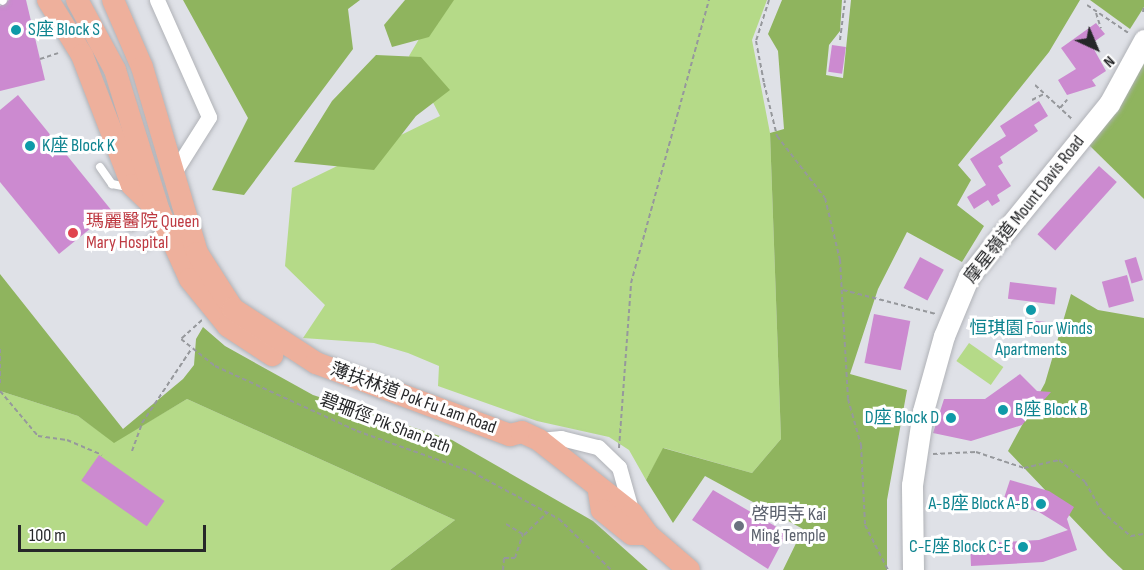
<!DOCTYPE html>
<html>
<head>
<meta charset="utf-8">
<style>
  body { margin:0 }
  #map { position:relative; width:1144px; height:570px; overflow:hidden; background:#dfe1e7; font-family:"Sofia Sans Condensed","Noto Sans TC",sans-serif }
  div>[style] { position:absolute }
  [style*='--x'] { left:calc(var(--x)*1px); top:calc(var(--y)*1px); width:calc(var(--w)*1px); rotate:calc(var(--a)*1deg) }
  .green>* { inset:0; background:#b5da88; transform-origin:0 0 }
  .forest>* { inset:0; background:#8fb45e }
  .building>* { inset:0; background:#cc8ad0; transform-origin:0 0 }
  .path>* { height:2px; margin-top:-1px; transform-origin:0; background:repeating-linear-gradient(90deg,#96989c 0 4.5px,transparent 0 7.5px) }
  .roads { filter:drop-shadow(0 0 2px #b0b2b7) drop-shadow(0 0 2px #b0b2b7) }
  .lane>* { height:8px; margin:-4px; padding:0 4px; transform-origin:4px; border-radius:4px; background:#fff }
  .street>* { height:15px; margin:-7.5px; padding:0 7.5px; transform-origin:7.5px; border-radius:7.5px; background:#fff }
  .secondary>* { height:21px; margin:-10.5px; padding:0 10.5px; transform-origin:10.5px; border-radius:10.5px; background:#fff }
  .primary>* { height:22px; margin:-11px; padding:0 11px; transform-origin:11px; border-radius:11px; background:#eeb09c }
  .dots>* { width:16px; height:16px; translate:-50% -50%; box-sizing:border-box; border:3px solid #fff; border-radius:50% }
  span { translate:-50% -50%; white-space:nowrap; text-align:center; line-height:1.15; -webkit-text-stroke:6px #fff; paint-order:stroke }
  .culture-label { font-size:18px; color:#0d838f }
  .left { translate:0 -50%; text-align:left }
  .right { translate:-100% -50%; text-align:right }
  .street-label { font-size:18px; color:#262729 }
  .health-label { font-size:18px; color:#be3a42 }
  .worship-label { font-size:18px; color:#5b616d }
  .north { position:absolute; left:1066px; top:18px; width:60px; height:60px; -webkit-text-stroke:4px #fff; paint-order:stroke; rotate:136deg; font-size:16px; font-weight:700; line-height:24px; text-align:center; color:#262729 }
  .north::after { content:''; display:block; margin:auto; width:21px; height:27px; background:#262729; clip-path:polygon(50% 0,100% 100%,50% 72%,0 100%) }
  .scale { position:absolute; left:18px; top:525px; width:188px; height:27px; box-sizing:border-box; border:3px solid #262729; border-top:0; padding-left:8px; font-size:18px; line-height:21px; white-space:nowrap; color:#262729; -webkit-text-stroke:4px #fff; paint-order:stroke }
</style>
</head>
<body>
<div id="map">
  <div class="green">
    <i style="clip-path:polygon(442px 0,767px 0,752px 40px,770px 133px,781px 439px,752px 473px,664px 448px,646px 480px,629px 450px,609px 437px,537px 421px,438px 386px,439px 366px,408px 353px,374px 343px,303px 338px,325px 305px,285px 266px,292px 188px,440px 116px,409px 56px)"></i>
    <i style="left:969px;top:343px;width:42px;height:22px;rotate:35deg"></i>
    <i style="clip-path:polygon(0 391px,78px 416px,114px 442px,187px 399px,455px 520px,390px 570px,0 570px)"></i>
  </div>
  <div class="forest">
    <i style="clip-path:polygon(183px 0,360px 0,348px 9px,353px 49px,244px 195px,212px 190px,248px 118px)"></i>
    <i style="clip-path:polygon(405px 0,454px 0,429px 37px,392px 47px,384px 25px)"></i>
    <i style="clip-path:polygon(782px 0,842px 0,840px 31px,829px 45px,826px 75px,843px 78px,851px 0,1080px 0,1049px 52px,958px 165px,971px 180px,957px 205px,984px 226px,962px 262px,907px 232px,878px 289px,850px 374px,907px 390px,887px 500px,887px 570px,783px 570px,803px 529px,705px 476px,673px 523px,646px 480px,663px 448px,752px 473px,781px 439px,770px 133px,784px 129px,778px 51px,768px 34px)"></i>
    <i style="clip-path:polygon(1090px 0,1144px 0,1144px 7px,1130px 29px)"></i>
    <i style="clip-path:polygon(376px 55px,421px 57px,450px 90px,416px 116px,374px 170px,294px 162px,332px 101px)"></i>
    <i style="clip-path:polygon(1144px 57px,1144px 199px,1089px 145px)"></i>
    <i style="clip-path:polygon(0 274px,123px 429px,183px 379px,194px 365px,196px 339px,203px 327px,225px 346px,313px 395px,452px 440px,593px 521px,648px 570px,390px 570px,455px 520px,187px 399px,114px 443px,78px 416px,0 391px)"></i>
    <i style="clip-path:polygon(1071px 294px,1098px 310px,1144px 318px,1144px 570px,1123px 570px,1108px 556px,1008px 451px,1045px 383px)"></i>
  </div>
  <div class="building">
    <i style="clip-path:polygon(9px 0,26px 0,45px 80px,0 91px,0 6px)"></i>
    <i style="clip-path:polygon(1096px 23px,1105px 34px,1091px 44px,1106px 71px,1092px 80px,1096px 86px,1067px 95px,1058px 80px,1076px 69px,1061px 48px)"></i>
    <i style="left:832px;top:45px;width:14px;height:27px;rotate:8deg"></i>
    <i style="clip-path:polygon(18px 95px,112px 211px,59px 254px,0 182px,0 110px)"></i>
    <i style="clip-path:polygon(1039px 101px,1048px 116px,1034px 125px,1038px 131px,1000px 157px,1003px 163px,998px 166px,1011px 186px,997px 195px,1000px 201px,992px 206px,988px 200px,974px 209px,967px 197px,986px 185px,970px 159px,1006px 136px,1000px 126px)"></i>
    <i style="left:1099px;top:166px;width:24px;height:92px;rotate:42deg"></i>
    <i style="left:920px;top:257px;width:27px;height:35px;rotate:28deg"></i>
    <i style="left:1136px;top:257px;width:24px;height:12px;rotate:73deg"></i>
    <i style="left:1127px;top:275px;width:27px;height:26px;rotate:75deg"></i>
    <i style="left:1010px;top:282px;width:47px;height:17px;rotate:7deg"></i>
    <i style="left:874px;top:314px;width:37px;height:50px;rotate:11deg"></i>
    <i style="left:1009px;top:318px;width:40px;height:12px;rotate:6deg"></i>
    <i style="clip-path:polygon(1020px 374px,1037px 391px,1051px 392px,1022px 425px,971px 441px,933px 433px,944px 399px,985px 399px)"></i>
    <i style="left:99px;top:455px;width:80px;height:31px;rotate:35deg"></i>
    <i style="clip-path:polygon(1010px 480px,1049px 491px,1074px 507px,1067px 519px,1077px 550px,1043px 562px,971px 566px,970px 544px,1039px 540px,1068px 530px,1039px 512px,1003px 501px)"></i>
    <i style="clip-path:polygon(713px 490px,787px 533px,768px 569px,692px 520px)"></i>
  </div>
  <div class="path">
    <i style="--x:769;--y:0;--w:43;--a:107.6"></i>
    <i style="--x:756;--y:41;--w:43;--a:79.2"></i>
    <i style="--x:764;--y:83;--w:55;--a:76.2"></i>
    <i style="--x:777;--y:136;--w:78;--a:52.3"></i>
    <i style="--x:825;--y:198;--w:64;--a:76.4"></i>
    <i style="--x:840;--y:260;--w:139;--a:86.7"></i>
    <i style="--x:848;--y:399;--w:48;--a:74.2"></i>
    <i style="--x:861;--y:445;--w:80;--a:87.1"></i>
    <i style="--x:865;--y:525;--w:51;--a:62.9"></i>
    <i style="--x:1087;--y:5;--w:52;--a:34"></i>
    <i style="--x:1143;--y:12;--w:7;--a:-82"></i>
    <i style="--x:1096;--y:13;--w:16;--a:72"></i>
    <i style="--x:840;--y:40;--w:40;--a:-82.9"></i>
    <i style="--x:40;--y:59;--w:19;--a:-18"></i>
    <i style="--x:1035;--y:85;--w:52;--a:42.6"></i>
    <i style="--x:1032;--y:100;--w:13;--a:-27"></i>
    <i style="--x:1060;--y:108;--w:11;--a:-49"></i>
    <i style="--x:843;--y:290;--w:96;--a:14.5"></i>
    <i style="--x:202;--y:320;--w:28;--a:138"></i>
    <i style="--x:181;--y:339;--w:43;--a:38.5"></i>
    <i style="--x:215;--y:366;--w:156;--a:24.6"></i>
    <i style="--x:357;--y:431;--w:122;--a:19.6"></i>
    <i style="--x:472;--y:472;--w:99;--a:28.4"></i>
    <i style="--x:559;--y:519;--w:73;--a:44.4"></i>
    <i style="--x:0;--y:349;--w:36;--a:90"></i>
    <i style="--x:0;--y:391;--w:59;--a:49.8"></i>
    <i style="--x:38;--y:436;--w:29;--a:8"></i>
    <i style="--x:67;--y:440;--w:38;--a:23"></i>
    <i style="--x:619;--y:448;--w:165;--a:-85.8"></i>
    <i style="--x:631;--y:283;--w:294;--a:-74.6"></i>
    <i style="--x:132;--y:451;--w:30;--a:-70"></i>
    <i style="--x:142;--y:423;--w:90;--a:-56.3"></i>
    <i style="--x:933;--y:454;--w:43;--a:-2.7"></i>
    <i style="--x:976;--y:452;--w:51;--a:18.4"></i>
    <i style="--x:1024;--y:468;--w:36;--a:-13"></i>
    <i style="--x:1059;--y:460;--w:34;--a:40"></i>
    <i style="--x:1085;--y:482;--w:34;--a:60"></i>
    <i style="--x:1102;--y:512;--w:38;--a:40"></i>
    <i style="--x:1131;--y:536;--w:13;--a:-9"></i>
    <i style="--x:506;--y:524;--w:21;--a:31"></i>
    <i style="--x:524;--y:535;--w:32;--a:-44"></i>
    <i style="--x:503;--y:570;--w:12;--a:-85"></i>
    <i style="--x:504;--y:558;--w:11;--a:0"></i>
    <i style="--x:515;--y:558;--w:25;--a:-72"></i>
  </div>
  <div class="roads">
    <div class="lane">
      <i style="--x:2;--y:0;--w:1;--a:45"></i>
      <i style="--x:100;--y:167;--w:21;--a:55"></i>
      <i style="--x:112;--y:184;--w:16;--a:11"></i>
      <i style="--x:131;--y:227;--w:29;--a:-44"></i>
      <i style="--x:145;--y:246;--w:25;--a:-42"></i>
    </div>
    <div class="street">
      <i style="--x:157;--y:0;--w:128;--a:66"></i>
      <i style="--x:209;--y:117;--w:67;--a:122.3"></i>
      <i style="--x:539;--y:440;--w:22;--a:-5"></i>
      <i style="--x:561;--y:438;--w:38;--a:14"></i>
      <i style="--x:598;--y:447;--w:29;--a:44"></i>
      <i style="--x:619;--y:467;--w:48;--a:74.2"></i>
    </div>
    <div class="secondary">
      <i style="--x:913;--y:570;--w:85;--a:-90.7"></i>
      <i style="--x:912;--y:485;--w:75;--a:-81.5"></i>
      <i style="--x:923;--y:411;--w:78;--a:-74.4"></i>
      <i style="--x:944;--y:336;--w:65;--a:-67.4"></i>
      <i style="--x:969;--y:276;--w:222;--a:-50.9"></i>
      <i style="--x:1109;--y:104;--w:73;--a:-61.3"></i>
    </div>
    <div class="primary">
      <i style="--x:48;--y:0;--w:65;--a:58.3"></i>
      <i style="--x:82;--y:55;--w:139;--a:69"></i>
      <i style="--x:132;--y:185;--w:37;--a:44"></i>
      <i style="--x:77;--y:0;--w:80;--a:61.5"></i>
      <i style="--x:115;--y:70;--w:148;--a:72.7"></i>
      <i style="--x:159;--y:211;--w:75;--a:65.5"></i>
      <i style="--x:190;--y:279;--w:60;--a:51"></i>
      <i style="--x:228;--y:326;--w:53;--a:33.4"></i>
      <i style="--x:113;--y:0;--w:73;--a:66.6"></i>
      <i style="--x:142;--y:67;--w:194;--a:73.5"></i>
      <i style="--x:197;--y:253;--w:67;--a:57.3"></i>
      <i style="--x:233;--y:309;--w:99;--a:33"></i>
      <i style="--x:316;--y:363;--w:207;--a:20.4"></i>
      <i style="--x:510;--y:435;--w:12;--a:-14"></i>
      <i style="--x:522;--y:432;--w:19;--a:25"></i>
      <i style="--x:539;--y:440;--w:118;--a:38.1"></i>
      <i style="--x:632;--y:513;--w:26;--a:54"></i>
      <i style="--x:647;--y:534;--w:55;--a:40.6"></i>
      <i style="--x:599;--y:492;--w:18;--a:81"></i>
      <i style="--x:602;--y:510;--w:38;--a:39"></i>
      <i style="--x:632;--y:534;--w:15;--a:0"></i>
    </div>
  </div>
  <div class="dots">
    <i style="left:16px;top:30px;background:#0f9aa8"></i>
    <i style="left:30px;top:146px;background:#0f9aa8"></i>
    <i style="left:73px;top:233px;background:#e0444e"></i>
    <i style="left:1031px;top:310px;background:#0f9aa8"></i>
    <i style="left:1003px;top:410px;background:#0f9aa8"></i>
    <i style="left:951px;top:418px;background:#0f9aa8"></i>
    <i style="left:1041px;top:504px;background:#0f9aa8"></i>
    <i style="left:739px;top:526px;background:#6b7280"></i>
    <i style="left:1023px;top:547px;background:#0f9aa8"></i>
  </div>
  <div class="culture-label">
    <span class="left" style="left:28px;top:30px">S座 Block S</span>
    <span class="left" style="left:42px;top:146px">K座 Block K</span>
    <span style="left:1031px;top:340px">恒琪園 Four Winds<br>Apartments</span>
    <span class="left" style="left:1015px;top:410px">B座 Block B</span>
    <span class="right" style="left:939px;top:418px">D座 Block D</span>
    <span class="right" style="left:1029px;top:504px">A-B座 Block A-B</span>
    <span class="right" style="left:1011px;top:547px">C-E座 Block C-E</span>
  </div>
  <div class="street-label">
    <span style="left:1025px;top:210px;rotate:-52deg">摩星嶺道 Mount Davis Road</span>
    <span style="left:413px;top:399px;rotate:20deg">薄扶林道 Pok Fu Lam Road</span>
    <span style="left:385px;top:424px;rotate:21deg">碧珊徑 Pik Shan Path</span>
  </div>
  <div class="health-label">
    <span class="left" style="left:86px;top:233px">瑪麗醫院 Queen<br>Mary Hospital</span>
  </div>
  <div class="worship-label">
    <span class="left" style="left:751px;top:526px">啓明寺 Kai<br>Ming Temple</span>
  </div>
  <div class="north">N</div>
  <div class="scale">100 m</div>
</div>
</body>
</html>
